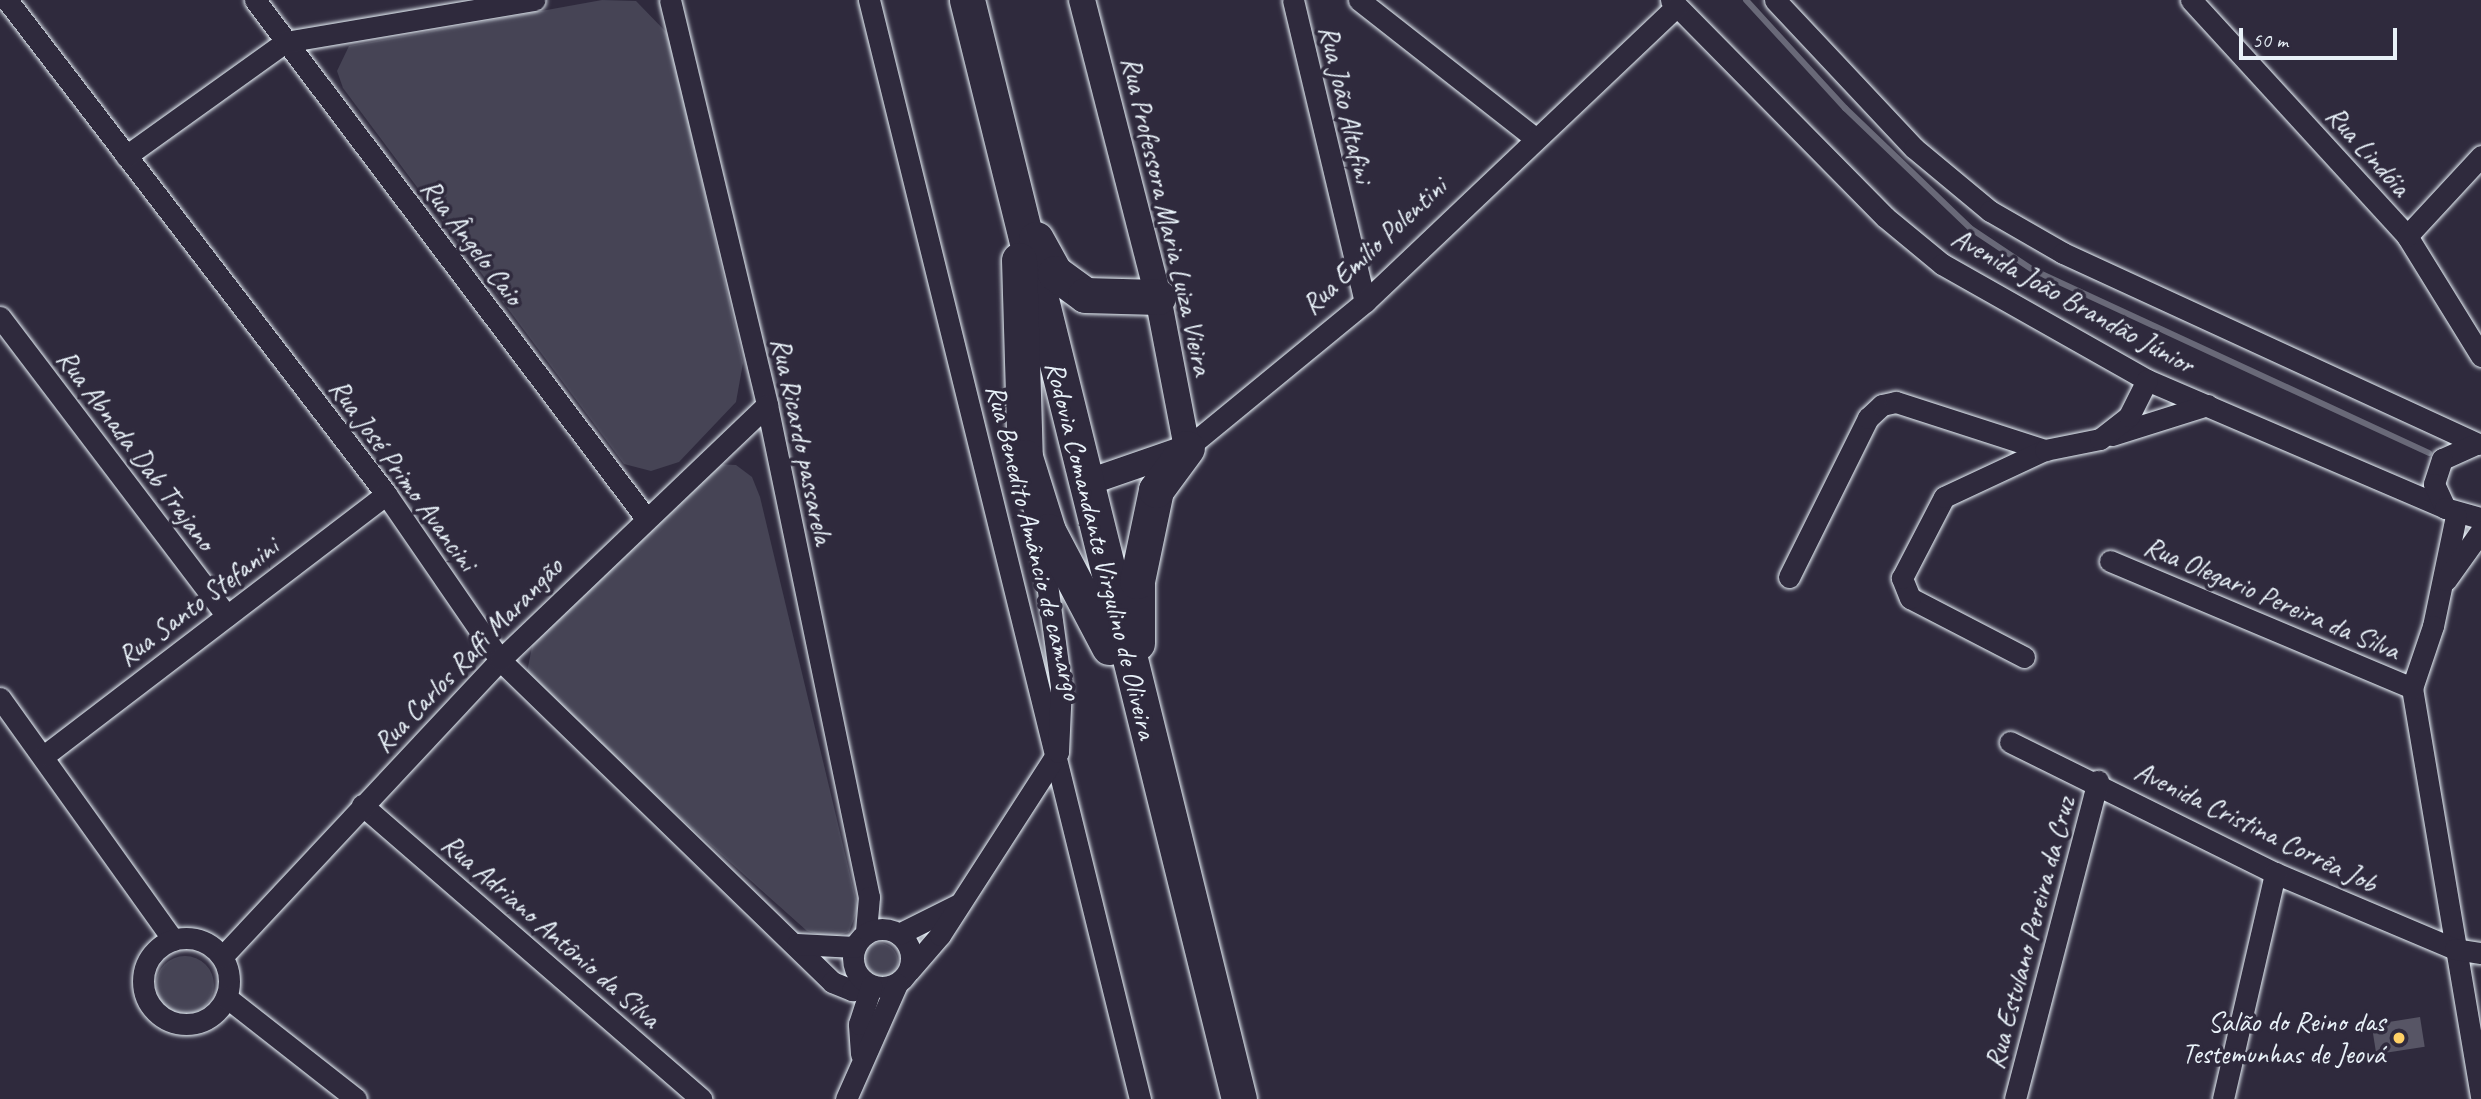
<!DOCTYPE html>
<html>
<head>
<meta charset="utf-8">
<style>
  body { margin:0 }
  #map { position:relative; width:2481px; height:1099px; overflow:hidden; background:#2f2a3d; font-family:Caveat,sans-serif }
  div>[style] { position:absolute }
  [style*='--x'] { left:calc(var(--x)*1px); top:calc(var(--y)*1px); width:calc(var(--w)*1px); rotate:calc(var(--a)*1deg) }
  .green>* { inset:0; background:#464455 }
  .round { border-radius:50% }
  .stream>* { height:6px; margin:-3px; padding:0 3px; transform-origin:3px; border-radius:3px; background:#696978 }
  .building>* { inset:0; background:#575565; transform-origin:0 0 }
  .roads { filter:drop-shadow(0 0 2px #e8f1f8) drop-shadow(0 0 2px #e8f1f8) }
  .minor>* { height:21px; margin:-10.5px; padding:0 10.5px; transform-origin:10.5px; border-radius:10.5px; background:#2f2a3d }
  .minor>.ring { margin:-10.5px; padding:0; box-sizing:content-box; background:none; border:21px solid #2f2a3d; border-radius:50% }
  .tertiary>* { height:26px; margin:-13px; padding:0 13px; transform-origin:13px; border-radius:13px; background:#2f2a3d }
  .trunk>* { height:35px; margin:-17.5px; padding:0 17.5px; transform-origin:17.5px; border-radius:17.5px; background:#2f2a3d }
  .dots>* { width:19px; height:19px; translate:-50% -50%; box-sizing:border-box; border:4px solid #2f2a3d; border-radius:50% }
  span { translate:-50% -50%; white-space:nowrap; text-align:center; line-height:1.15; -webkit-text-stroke:7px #2f2a3d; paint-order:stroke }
  .street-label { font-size:28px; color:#e8f1f8 }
  .poi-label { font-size:28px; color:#e8f1f8 }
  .right { translate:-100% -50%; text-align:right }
  .scale { position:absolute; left:2239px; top:28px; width:158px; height:32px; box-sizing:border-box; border:4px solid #e8f1f8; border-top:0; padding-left:9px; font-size:21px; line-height:24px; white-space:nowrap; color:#e8f1f8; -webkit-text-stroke:5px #2f2a3d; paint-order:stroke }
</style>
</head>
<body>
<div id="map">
  <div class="green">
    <i style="clip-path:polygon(602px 0,636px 1px,669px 35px,743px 363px,736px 402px,679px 462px,651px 471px,624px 464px,343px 88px,337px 71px,349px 46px)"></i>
    <i style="clip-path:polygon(716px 464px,736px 465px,752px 477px,760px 497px,858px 908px,849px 932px,831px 938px,807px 931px,544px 696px,527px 672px,533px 642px)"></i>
    <i class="round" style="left:860px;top:943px;width:38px;height:38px"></i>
    <i class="round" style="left:156px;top:956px;width:58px;height:58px"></i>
  </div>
  <div class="stream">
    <i style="--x:1746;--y:0;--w:147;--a:47.5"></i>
    <i style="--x:1845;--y:108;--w:173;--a:43.8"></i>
    <i style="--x:1970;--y:228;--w:76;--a:33.7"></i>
    <i style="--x:2033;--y:270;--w:436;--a:24.8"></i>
  </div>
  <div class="building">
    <i style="left:2420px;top:1017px;width:30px;height:49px;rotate:81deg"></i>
  </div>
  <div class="roads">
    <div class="minor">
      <i style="--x:7;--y:0;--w:623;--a:52.5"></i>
      <i style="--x:386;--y:494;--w:201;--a:55.5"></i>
      <i style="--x:500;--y:660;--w:463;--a:44.1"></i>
      <i style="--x:832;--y:982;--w:22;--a:22"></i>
      <i style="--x:852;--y:990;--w:18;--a:-16"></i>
      <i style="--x:255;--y:0;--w:648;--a:52.97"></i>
      <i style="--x:670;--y:0;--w:416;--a:76.5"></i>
      <i style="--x:767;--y:405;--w:502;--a:78.29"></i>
      <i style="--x:869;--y:897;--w:37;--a:95"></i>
      <i style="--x:869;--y:0;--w:1132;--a:76.15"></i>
      <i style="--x:1293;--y:0;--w:310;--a:76.6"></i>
      <i style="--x:1359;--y:0;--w:224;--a:38.1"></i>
      <i style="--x:1671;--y:0;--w:305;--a:45.4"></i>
      <i style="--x:1885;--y:217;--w:74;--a:39.5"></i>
      <i style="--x:1942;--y:264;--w:236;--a:29.5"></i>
      <i style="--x:2147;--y:380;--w:324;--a:23.2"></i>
      <i style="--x:1775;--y:0;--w:203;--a:46.8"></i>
      <i style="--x:1914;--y:148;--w:99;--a:39.7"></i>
      <i style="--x:1990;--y:211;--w:84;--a:29.9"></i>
      <i style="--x:2063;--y:253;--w:457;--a:24.7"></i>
      <i style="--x:2191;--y:0;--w:320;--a:47.5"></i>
      <i style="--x:2407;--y:236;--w:141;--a:58.3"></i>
      <i style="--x:126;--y:156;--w:196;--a:-35.6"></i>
      <i style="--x:285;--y:42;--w:253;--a:-9.6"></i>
      <i style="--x:2407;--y:236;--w:109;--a:-47.2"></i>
      <i style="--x:0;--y:317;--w:375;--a:52.8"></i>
      <i style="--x:2112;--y:435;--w:100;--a:-17.5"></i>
      <i style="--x:2476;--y:444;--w:37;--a:156"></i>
      <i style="--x:2442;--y:459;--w:26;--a:108"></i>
      <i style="--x:2434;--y:484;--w:26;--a:65"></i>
      <i style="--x:2445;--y:508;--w:37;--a:16"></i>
      <i style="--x:1187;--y:448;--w:230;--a:-39.4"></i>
      <i style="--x:1365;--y:302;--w:429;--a:-43.5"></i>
      <i style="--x:2456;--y:516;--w:112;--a:101.8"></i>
      <i style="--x:2433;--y:626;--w:65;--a:108.7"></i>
      <i style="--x:2412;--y:688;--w:414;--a:80.4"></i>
      <i style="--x:2110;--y:561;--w:328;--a:22.8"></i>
      <i style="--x:1789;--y:577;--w:178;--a:-63.6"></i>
      <i style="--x:1868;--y:418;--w:19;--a:-43"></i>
      <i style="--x:1882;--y:405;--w:14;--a:-12"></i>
      <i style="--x:1896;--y:402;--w:157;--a:17.9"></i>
      <i style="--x:2446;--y:580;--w:60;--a:-54.5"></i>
      <i style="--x:2024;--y:657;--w:128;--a:-152.6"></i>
      <i style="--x:1910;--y:598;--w:22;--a:-112"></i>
      <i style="--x:1902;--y:578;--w:91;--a:-62.6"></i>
      <i style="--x:1944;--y:497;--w:111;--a:-25"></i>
      <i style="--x:2045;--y:450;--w:56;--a:-11.3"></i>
      <i style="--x:2100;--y:439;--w:37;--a:-38"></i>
      <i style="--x:2129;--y:416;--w:40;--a:-63.4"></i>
      <i style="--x:0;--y:698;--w:297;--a:54.4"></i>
      <i style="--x:2010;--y:742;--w:296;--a:26.3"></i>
      <i style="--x:2275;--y:873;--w:195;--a:22.9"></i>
      <i style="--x:2455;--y:949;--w:26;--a:9"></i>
      <i style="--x:45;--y:755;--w:429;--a:-37.4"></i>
      <i style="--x:362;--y:805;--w:449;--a:40.9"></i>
      <i class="ring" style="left:853px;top:929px;width:37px;height:37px"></i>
      <i style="--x:899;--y:934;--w:65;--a:-26.6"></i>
      <i class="ring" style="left:143px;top:938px;width:65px;height:65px"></i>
      <i style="--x:797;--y:944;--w:58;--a:3"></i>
      <i style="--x:222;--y:957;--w:407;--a:-46.9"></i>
      <i style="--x:500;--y:660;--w:369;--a:-43.7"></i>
      <i style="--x:909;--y:971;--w:48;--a:-49.3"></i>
      <i style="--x:940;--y:935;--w:218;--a:-57.2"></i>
      <i style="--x:1058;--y:752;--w:66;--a:-87.4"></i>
      <i style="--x:1061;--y:686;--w:155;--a:-97.8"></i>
      <i style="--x:226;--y:997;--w:165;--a:38.1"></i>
      <i style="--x:861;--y:1054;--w:30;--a:-94"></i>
      <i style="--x:859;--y:1024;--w:40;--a:-72"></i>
      <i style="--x:846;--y:1099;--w:126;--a:-66.1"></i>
      <i style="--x:2015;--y:1099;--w:329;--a:-75.4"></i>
      <i style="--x:2223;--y:1099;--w:232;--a:-77"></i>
    </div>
    <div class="tertiary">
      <i style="--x:1082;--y:0;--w:307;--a:75.6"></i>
      <i style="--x:1158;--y:297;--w:154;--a:79.1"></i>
      <i style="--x:1187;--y:448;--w:110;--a:160.9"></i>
    </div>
    <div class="trunk">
      <i style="--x:967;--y:0;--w:1132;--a:76.1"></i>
      <i style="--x:1036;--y:239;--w:39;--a:61"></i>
      <i style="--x:1055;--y:273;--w:37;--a:36"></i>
      <i style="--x:1085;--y:295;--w:73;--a:1.6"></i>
      <i style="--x:1019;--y:260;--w:197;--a:88.3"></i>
      <i style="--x:1025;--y:457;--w:77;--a:72.7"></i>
      <i style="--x:1048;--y:531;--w:131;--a:62.3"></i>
      <i style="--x:1137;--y:643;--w:62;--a:-90"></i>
      <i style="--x:1137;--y:581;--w:93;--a:-78.2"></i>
      <i style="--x:1156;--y:490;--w:52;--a:-53.6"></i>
    </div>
  </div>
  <div class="dots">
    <i style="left:2399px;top:1038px;background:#ffd166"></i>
  </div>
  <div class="street-label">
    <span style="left:1346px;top:104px;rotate:77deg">Rua João Altafini</span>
    <span style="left:2368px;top:151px;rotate:48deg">Rua Lindóia</span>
    <span style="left:1167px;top:216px;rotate:77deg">Rua Professora Maria Luiza Vieira</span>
    <span style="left:472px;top:242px;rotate:53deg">Rua Ângelo Caio</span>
    <span style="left:1374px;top:246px;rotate:-43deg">Rua Emílio Polentini</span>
    <span style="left:2073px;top:301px;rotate:29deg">Avenida João Brandão Júnior</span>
    <span style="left:802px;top:441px;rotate:78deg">Rua Ricardo passarela</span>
    <span style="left:136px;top:450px;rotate:53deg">Rua Abnada Dab Trajano</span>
    <span style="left:403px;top:475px;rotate:54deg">Rua José Primo Avancini</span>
    <span style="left:1034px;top:542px;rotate:76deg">Rua Benedito Amâncio de camargo</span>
    <span style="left:1101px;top:550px;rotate:76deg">Rodovia Comandante Virgulino de Oliveira</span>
    <span style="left:2272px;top:598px;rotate:23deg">Rua Olegario Pereira da Silva</span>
    <span style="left:198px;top:602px;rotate:-37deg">Rua Santo Stefanini</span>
    <span style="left:468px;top:655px;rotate:-46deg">Rua Carlos Raffi Marangão</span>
    <span style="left:2256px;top:827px;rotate:26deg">Avenida Cristina Corrêa Job</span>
    <span style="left:551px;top:931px;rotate:41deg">Rua Adriano Antônio da Silva</span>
    <span style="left:2030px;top:933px;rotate:-75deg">Rua Estulano Pereira da Cruz</span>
  </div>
  <div class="poi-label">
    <span class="right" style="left:2385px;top:1038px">Salão do Reino das<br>Testemunhas de Jeová</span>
  </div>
  <div class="scale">50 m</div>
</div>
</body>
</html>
